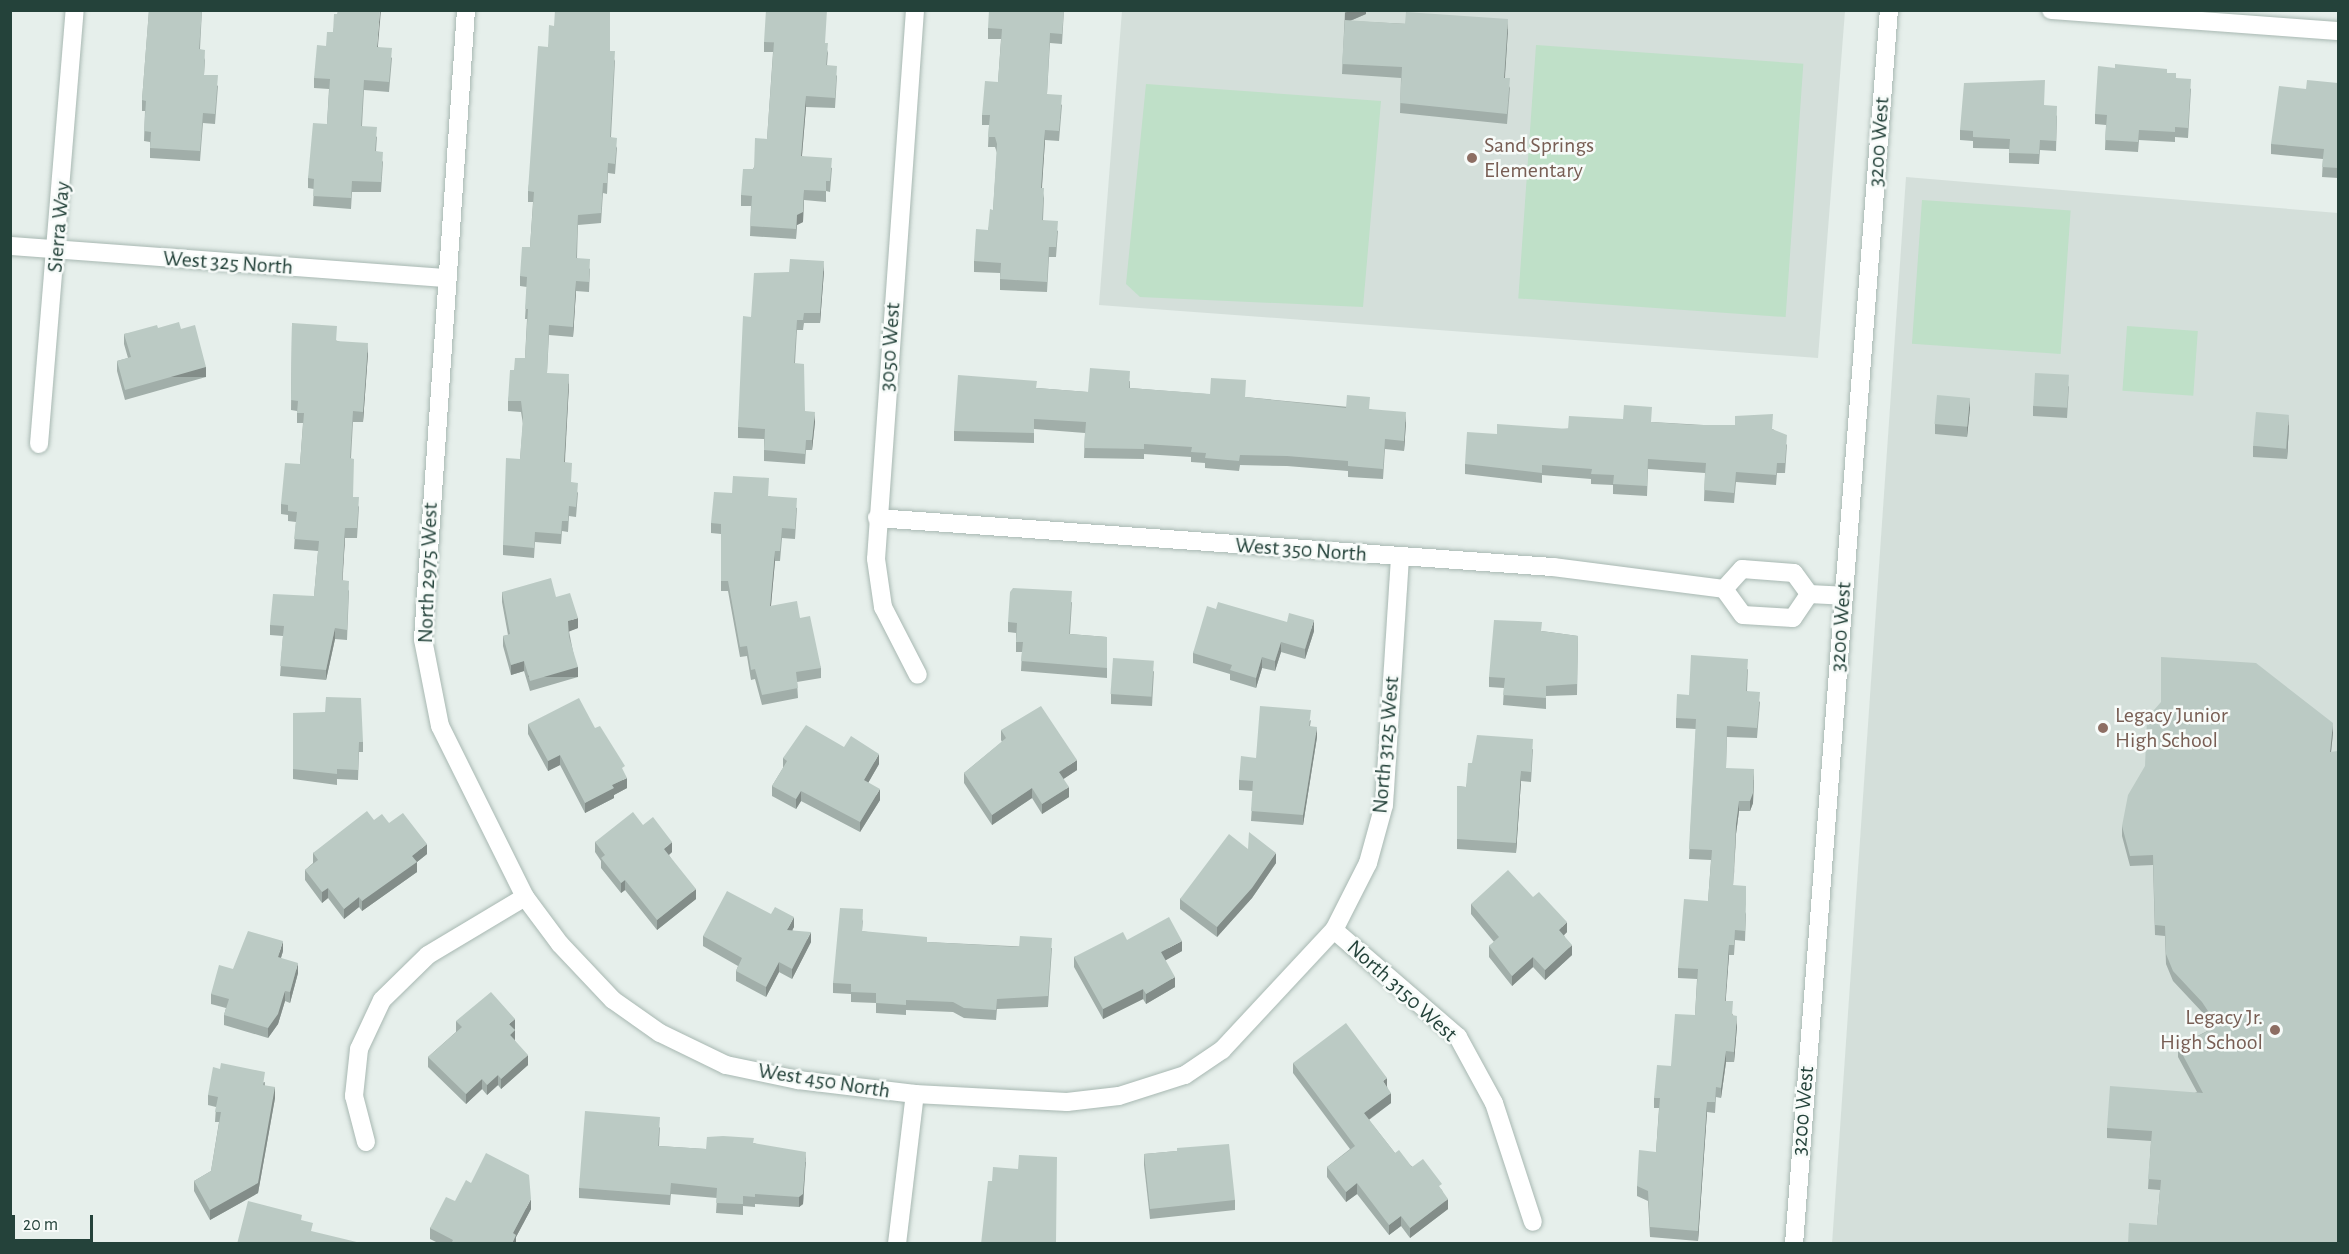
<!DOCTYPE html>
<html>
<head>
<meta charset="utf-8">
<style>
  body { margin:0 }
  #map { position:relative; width:2349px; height:1254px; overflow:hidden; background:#e6efeb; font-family:"Alegreya Sans",sans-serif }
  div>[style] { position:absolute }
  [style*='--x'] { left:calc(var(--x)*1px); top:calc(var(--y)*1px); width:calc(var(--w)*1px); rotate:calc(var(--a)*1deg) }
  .built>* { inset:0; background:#d4dfda }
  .green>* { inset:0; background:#bfe0c8; transform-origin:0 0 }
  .roads { filter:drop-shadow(0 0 2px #a8b8b2) drop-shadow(0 0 2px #a8b8b2) }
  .minor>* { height:18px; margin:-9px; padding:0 9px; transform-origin:9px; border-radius:9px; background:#fff }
  .tertiary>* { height:18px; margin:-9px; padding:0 9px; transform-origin:9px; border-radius:9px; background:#fff }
  .wall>* { inset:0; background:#a1aea9 }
  .shaded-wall>* { inset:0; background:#838d89; transform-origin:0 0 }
  .building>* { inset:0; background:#bbcac4; transform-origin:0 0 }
  .dots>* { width:16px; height:16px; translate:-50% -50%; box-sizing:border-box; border:3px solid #f7fbf9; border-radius:50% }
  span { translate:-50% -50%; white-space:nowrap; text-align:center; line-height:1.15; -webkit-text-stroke:5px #f7fbf9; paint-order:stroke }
  .street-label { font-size:22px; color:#24423a }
  .education-label { font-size:22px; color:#785e54 }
  .left { translate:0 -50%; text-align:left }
  .right { translate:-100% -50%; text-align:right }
  .frame { position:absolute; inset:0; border:12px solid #24423a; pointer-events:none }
  .scale { position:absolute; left:12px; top:1215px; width:81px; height:27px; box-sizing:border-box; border:3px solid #24423a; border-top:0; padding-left:8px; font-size:18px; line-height:21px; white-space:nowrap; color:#24423a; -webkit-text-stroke:4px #f7fbf9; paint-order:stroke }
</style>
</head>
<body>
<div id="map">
  <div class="built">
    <i style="clip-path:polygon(1122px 11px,1845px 11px,1818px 358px,1099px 305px)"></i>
    <i style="clip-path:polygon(1906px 177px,2338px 213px,2338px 1243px,1832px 1244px)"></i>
  </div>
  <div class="green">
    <i style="left:1536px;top:45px;width:268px;height:254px;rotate:4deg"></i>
    <i style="clip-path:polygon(1146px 84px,1381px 101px,1363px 307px,1140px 297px,1126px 284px)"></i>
    <i style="left:1922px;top:200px;width:149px;height:144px;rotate:4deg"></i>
    <i style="left:2127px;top:326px;width:71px;height:65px;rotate:4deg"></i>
  </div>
  <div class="roads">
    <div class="minor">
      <i style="--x:915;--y:10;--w:550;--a:94.06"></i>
      <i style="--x:876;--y:559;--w:49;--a:81.7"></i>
      <i style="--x:883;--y:607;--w:76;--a:62.8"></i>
      <i style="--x:10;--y:246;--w:437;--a:4.2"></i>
      <i style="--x:39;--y:444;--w:435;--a:-85.3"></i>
      <i style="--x:877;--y:518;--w:678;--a:4.15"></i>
      <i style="--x:1553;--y:567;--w:172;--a:7.3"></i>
      <i style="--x:1724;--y:589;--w:32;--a:54"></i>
      <i style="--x:1743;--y:615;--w:50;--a:3.4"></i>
      <i style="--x:1793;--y:618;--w:29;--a:-56"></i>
      <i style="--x:1724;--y:589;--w:27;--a:-48"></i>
      <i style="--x:1742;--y:569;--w:52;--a:4.4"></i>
      <i style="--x:1794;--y:573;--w:26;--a:54"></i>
      <i style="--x:1809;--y:594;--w:34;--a:3"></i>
      <i style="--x:525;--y:897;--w:59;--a:53.3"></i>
      <i style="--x:560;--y:944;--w:77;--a:46.6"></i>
      <i style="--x:613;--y:1000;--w:57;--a:35.1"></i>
      <i style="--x:660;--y:1033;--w:73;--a:25.9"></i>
      <i style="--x:726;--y:1065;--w:74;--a:11.8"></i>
      <i style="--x:798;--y:1080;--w:118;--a:6.8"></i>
      <i style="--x:915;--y:1094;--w:152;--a:3"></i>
      <i style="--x:1067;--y:1102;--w:52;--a:-6.6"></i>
      <i style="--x:1119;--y:1096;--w:69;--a:-17.7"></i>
      <i style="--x:1185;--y:1075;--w:45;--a:-34"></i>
      <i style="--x:1222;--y:1050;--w:164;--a:-47"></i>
      <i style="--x:1334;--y:930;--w:75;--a:-63.1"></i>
      <i style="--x:1368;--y:863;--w:60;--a:-74.6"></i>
      <i style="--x:1384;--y:805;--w:248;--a:-86.3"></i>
      <i style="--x:1334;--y:930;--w:164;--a:40.8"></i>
      <i style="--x:1458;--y:1037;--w:75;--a:61.4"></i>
      <i style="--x:1494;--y:1103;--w:125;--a:71.9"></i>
      <i style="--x:366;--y:1142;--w:48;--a:-104.6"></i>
      <i style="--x:354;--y:1096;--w:47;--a:-83.9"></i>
      <i style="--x:359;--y:1049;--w:54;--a:-64.9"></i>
      <i style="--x:382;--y:1000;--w:64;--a:-44.4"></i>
      <i style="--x:428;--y:955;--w:113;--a:-30.9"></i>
      <i style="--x:525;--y:897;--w:191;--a:-116.4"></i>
      <i style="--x:440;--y:726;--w:89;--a:-101.1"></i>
      <i style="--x:423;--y:639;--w:630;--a:-86.09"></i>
      <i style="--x:897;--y:1244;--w:151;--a:-83.2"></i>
    </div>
    <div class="tertiary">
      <i style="--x:2051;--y:10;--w:288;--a:4.2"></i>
      <i style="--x:1794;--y:1244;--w:1238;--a:-85.6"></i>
    </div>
  </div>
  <div class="wall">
    <i style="clip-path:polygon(149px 10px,202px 10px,200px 49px,205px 60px,204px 75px,218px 86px,215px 124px,203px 123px,200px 161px,150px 158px,150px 142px,144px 141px,145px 111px,142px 111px,142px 100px)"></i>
    <i style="clip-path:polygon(1064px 10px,1062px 44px,1050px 43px,1047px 94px,1062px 105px,1059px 141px,1045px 140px,1042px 188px,1044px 198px,1043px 220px,1058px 231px,1056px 257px,1049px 257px,1047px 292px,1000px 290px,1000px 273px,974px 272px,974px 261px,988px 230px,993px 210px,997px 153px,995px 147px,988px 147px,989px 125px,982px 125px,982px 115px,998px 82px,1001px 39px,988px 39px,988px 28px)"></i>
    <i style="clip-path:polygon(1345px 10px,1366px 10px,1366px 14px,1350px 21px,1508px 29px,1505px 78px,1510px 88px,1507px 124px,1400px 113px,1401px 78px,1342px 74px)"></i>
    <i style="clip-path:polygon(337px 14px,392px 58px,389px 92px,364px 90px,362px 126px,377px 137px,376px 151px,383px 162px,381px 192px,352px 192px,351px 209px,313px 206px,314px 189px,308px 188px,308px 178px,327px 124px,329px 89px,314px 88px,314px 78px,333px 32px)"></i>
    <i style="clip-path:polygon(554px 26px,610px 51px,615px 61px,611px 137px,617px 148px,615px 174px,608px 173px,607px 194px,603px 193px,601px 223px,578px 225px,577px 258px,590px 269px,589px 292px,576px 291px,573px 337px,549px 335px,547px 373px,569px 384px,565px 462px,571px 482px,578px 493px,576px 517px,569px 516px,568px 532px,562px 531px,561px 544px,535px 542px,534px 558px,503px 555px,503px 545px,520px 459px,523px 424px,521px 412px,508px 411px,508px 401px,514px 370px,525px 358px,527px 319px,525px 319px,527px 287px,520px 286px,520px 276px,530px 247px,533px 202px,528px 202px,528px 191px,548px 47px)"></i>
    <i style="clip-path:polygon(764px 42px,825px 43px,828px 53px,827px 65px,837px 76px,835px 108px,806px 107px,802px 156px,832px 168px,830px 192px,826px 191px,826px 202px,804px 200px,803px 222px,797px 225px,796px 239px,750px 236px,751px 206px,741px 206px,741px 195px,767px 139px,773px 52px,764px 52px)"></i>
    <i style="clip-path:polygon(2167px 73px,2176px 78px,2191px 89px,2188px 138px,2175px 137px,2175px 142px,2139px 140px,2138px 152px,2105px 150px,2106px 125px,2095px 124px,2095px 114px)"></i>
    <i style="clip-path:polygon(2338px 83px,2338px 178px,2322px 177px,2323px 159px,2271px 154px,2271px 144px,2306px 89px)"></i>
    <i style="clip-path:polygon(2044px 105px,2057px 116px,2056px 151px,2040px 150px,2039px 164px,2009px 163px,2009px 149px,1973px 148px,1973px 141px,1960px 140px,1960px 130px)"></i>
    <i style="clip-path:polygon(824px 271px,820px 323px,804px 323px,803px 330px,797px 330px,795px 363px,805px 411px,815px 422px,812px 450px,806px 450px,805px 464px,764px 461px,764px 439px,738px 438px,738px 427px,751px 317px,789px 272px)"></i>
    <i style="clip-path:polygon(292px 323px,368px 353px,363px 422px,353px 422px,351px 458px,353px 497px,359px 507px,357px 538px,345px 538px,342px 580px,349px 591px,347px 640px,335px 639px,326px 680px,280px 676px,283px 636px,270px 635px,270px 625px,314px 596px,318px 551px,294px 549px,296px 522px,288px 521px,288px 515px,281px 514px,281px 504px,300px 464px,303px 423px,297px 423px,297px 411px,291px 410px)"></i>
    <i style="clip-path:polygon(158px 328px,181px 329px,206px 377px,125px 400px,117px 371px,117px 361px,128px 358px,124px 344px,124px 334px)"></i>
    <i style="clip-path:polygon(1130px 381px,1130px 388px,1245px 397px,1370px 409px,1406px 422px,1404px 451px,1385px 449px,1383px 479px,1348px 477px,1348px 471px,1287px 466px,1240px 465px,1239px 471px,1205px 468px,1205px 463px,1191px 462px,1191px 457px,1144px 454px,1144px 459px,1084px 458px,1085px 433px,1034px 429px,1034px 443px,954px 441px,954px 431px,1037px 388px,1088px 392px)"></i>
    <i style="clip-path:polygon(2069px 386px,2067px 418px,2033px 416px,2033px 406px)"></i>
    <i style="clip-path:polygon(1970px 408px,1967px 437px,1935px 434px,1935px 424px)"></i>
    <i style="clip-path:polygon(1652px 422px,1773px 429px,1787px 445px,1785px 473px,1777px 473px,1776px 485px,1736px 482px,1734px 503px,1704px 501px,1705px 473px,1648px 469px,1647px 496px,1613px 494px,1613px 485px,1591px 484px,1591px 479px,1542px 475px,1542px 483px,1465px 474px,1465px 464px,1497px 434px)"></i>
    <i style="clip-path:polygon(2289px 425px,2287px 459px,2253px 457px,2253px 446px)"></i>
    <i style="clip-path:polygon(769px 496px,797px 508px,795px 539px,782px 538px,780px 561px,775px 561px,771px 606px,800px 618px,821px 668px,821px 678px,797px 682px,798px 698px,762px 705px,755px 679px,751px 680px,747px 656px,740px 657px,728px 591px,721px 591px,721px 534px,711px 533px,711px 523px)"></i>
    <i style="clip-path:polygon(502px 592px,556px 597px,578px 628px,569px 631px,578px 677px,530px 691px,524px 671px,511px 675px,503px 646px,503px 636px,508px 635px,502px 602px)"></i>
    <i style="clip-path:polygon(1072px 602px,1070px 634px,1107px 637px,1107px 678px,1021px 671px,1022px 652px,1016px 652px,1016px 633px,1008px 632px,1008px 622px)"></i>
    <i style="clip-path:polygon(1216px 609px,1314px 631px,1305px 659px,1281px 652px,1275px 671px,1262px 668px,1256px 688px,1230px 680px,1230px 674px,1193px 663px,1193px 653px)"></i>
    <i style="clip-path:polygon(1542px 631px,1578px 636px,1577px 695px,1546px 696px,1546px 709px,1503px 705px,1504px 688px,1489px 687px,1489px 677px)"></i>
    <i style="clip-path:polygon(1748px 669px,1747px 691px,1760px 702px,1757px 738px,1727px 737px,1726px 768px,1754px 780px,1753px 803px,1750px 811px,1739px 811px,1736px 834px,1733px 885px,1746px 914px,1745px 941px,1735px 940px,1734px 955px,1729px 955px,1725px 1001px,1733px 1015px,1737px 1026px,1734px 1062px,1726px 1062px,1721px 1098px,1716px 1097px,1715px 1113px,1707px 1112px,1698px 1241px,1650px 1237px,1648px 1201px,1637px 1196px,1637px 1186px,1656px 1152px,1659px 1108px,1654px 1108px,1654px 1098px,1671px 1066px,1695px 1015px,1697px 979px,1678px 978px,1678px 968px,1708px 901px,1711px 860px,1689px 859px,1696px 729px,1676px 728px,1676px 718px,1689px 695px)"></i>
    <i style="clip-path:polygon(1154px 671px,1152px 706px,1111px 704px,1111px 694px)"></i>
    <i style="clip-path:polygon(293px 713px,363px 742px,363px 752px,359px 752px,358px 780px,337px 779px,337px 785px,293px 779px)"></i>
    <i style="clip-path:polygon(1311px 720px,1310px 726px,1317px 737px,1303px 825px,1251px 821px,1253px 791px,1239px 790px,1239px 780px,1256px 758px)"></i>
    <i style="clip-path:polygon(528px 724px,595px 728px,627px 788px,614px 795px,614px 798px,585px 813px,560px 765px,548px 771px,528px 734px)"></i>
    <i style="clip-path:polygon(1001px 730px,1077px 770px,1063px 779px,1069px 797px,1042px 814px,1032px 798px,992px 825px,964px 783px,964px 773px,1002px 742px,1001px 740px)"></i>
    <i style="clip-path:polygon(2333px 733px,2331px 751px,2157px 1225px,2160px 1190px,2148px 1189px,2151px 1141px,2107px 1138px,2107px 1128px,2197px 1092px,2178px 1057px,2178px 1046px,2213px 1028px,2202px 1012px,2173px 981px,2166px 964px,2165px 936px,2155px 935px,2153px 865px,2130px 866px,2122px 836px,2122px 826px)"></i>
    <i style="clip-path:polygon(844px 747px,879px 764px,868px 783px,880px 800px,860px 832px,801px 801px,796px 809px,772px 796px,772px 786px,783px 768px,783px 758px)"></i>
    <i style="clip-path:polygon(1533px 749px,1531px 782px,1521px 781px,1516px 853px,1457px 849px,1457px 786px,1466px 787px,1472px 763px)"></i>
    <i style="clip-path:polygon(374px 820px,389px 823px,427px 854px,417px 862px,417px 872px,362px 911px,359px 907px,344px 919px,328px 898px,322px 903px,305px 880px,305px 870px,313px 863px,313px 853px)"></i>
    <i style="clip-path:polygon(643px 825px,672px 852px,669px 855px,696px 899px,657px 930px,625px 890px,621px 893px,601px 868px,601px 861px,595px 852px,595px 842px)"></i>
    <i style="clip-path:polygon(1248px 849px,1276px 863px,1252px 898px,1217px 937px,1180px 909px,1180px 899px)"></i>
    <i style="clip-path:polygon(1533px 897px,1567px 932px,1564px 935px,1572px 955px,1545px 980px,1533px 967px,1512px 986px,1489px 957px,1489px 946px,1494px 942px,1471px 914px,1471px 904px)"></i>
    <i style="clip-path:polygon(863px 919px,862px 931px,927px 942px,1052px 948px,1048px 1007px,997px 1009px,996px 1020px,964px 1018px,953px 1012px,906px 1010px,906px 1015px,876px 1013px,876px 1003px,851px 1002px,851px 994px,833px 993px,833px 983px)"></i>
    <i style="clip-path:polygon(794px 927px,792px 930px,811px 942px,792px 979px,779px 972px,766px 997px,736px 981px,736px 971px,738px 966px,703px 946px,703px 936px)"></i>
    <i style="clip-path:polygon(1127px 940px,1182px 951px,1165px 960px,1175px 987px,1146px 1004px,1143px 999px,1103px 1019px,1074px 967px,1074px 957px)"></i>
    <i style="clip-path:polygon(283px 951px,281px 958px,298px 973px,290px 1003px,285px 1001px,278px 1024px,268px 1038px,224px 1025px,224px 1015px,226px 1008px,211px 1004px,211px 994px,233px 969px)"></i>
    <i style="clip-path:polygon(456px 1021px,515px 1029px,515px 1041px,528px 1065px,501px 1089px,498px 1085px,487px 1095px,482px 1089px,466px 1104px,428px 1067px,428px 1057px,456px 1032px)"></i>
    <i style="clip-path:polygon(1293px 1063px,1387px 1086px,1391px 1103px,1369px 1120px,1395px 1153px,1442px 1190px,1448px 1209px,1410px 1238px,1401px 1226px,1389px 1235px,1357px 1194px,1346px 1202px,1327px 1177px,1327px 1167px,1350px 1149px,1293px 1073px)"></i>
    <i style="clip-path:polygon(265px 1082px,265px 1086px,275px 1098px,258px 1193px,210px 1220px,194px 1191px,194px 1181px,211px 1171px,219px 1122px,215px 1122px,216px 1107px,208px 1105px,208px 1095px)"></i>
    <i style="clip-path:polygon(660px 1127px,659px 1146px,706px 1149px,754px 1143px,806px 1162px,803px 1204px,799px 1207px,755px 1204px,755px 1207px,743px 1206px,743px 1215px,716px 1213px,717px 1198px,671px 1194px,670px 1205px,579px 1198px,579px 1188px)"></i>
    <i style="clip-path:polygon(1177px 1151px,1235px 1200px,1235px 1210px,1150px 1219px,1144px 1165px,1144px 1154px)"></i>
    <i style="clip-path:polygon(455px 1201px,531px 1209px,516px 1237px,516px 1244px,440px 1244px,430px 1239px,430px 1228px)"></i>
  </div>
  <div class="shaded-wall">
    <i style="clip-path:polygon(380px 10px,381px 10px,377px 57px,377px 47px)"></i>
    <i style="clip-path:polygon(1351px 10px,1366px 10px,1366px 14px,1345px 23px,1345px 13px)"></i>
    <i style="clip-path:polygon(1508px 19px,1508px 29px,1504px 88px,1504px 78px)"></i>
    <i style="clip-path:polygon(806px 96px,806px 107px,801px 166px,801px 156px)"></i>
    <i style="clip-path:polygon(1045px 130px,1045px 140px,1041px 198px,1041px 188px)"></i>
    <i style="clip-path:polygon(804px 190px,803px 222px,797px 225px,796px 239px,797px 215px)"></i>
    <i style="clip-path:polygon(824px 261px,824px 271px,820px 323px,820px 313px)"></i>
    <i style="clip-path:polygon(576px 281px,576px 291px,573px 337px,573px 327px)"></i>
    <i style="clip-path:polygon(368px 343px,368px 353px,363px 422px,363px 412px)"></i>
    <i style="left:206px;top:367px;width:10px;height:84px;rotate:90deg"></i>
    <i style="clip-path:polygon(569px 374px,569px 384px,564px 472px,564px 462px)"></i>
    <i style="clip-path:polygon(1970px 398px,1970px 408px,1967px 437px,1967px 427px)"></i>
    <i style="clip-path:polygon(815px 412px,815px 422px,812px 450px,812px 440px)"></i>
    <i style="clip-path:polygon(1406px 412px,1406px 422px,1404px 451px,1404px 441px)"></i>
    <i style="clip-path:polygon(2289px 415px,2289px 425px,2287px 459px,2287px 449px)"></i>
    <i style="clip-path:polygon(345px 528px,345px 538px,342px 590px,342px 580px)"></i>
    <i style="clip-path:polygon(775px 551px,775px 561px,770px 616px,770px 606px)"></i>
    <i style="clip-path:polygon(578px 618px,578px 628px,568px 632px,568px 621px)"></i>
    <i style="clip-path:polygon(1314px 620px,1314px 631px,1305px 659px,1305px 649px)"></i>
    <i style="clip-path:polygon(335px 628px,335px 639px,326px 680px,326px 670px)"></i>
    <i style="clip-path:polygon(1281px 642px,1281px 652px,1275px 671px,1275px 661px)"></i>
    <i style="clip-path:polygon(1262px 657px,1262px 668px,1256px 688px,1256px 678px)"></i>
    <i style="clip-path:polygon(524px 661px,524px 671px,511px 675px,511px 665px)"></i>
    <i style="left:578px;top:667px;width:10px;height:50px;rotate:90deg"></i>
    <i style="clip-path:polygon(2333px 723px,2333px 733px,2330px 762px,2330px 752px)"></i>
    <i style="clip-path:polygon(1317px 727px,1317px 737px,1303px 825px,1303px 815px)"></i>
    <i style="clip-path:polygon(879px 754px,879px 764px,864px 790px,864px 780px)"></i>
    <i style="clip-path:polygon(560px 755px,560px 765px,548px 771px,548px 761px)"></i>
    <i style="clip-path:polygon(1077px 760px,1077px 770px,1059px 782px,1059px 772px)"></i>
    <i style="clip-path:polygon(1754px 769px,1753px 803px,1750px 811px,1750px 801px)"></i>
    <i style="clip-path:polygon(1521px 771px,1521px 781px,1516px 853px,1516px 843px)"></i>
    <i style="clip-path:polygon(627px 778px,627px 788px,614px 795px,614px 798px,585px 813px,585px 803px,612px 785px)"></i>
    <i style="clip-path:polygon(1069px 787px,1069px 797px,1042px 814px,1042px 804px)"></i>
    <i style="clip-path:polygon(1032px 788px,1032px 798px,992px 825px,992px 815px)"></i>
    <i style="clip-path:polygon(880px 789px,880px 800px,860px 832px,860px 822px)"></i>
    <i style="clip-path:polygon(801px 791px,801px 801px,796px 809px,796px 799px)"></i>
    <i style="clip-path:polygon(1739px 801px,1739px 811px,1736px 834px,1733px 895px,1736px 824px)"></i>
    <i style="clip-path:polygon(672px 842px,672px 852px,664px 859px,664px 849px)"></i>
    <i style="clip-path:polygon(427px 844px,427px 854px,417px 862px,417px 872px,362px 911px,362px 901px,412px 856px)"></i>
    <i style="clip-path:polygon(1276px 853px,1276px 863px,1252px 898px,1217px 937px,1217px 927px)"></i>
    <i style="clip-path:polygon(625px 880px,625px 890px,621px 893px,621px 883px)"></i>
    <i style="clip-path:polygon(328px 888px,328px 898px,322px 903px,322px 892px)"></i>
    <i style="clip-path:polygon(696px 889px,696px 899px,657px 930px,657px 920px)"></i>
    <i style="clip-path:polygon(359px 897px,359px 907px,344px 919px,344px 909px)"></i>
    <i style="clip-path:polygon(794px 917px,794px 927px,787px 940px,787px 930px)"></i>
    <i style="clip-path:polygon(1567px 922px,1567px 932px,1559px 940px,1559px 930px)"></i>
    <i style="clip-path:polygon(811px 932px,811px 942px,792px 979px,792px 969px)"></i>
    <i style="clip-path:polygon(283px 941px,283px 951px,278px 967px,278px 957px)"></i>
    <i style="clip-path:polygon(1182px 941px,1182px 951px,1161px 963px,1161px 952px)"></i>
    <i style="clip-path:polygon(1572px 945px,1572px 955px,1545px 980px,1545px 970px)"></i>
    <i style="clip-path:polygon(1729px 945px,1729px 955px,1725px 1011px,1725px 1001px)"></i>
    <i style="clip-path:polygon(1533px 957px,1533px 967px,1512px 986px,1512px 976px)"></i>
    <i style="clip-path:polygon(779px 962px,779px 972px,766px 997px,766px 987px)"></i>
    <i style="clip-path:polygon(298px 963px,298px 973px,290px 1003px,290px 992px)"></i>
    <i style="clip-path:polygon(1175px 977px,1175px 987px,1146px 1004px,1146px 994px)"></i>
    <i style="clip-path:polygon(1143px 989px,1143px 999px,1103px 1019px,1103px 1009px)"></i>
    <i style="clip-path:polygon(285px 991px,285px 1001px,278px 1024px,268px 1038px,268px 1028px)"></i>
    <i style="clip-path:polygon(1737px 1016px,1737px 1026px,1734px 1062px,1734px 1052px)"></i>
    <i style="clip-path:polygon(515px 1019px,515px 1029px,509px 1034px,509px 1024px)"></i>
    <i style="clip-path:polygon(515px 1030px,515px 1040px,510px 1035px)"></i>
    <i style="clip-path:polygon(1726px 1051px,1726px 1062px,1721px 1098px,1721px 1088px)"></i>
    <i style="clip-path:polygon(528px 1055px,528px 1065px,501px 1089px,501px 1079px)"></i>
    <i style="clip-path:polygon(498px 1075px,498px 1085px,487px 1095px,487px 1085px)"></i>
    <i style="clip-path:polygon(1387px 1078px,1387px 1088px,1383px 1081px)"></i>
    <i style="clip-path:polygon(482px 1079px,482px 1089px,466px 1104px,466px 1094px)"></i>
    <i style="clip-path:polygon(275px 1087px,275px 1098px,258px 1193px,210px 1220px,210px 1210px)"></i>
    <i style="clip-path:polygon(1391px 1093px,1391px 1103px,1364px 1123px,1364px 1113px)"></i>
    <i style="clip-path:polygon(1707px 1102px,1707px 1112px,1698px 1241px,1698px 1231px)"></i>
    <i style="clip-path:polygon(806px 1152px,803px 1204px,799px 1207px,799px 1197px)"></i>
    <i style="clip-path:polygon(1357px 1183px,1357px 1194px,1346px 1202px,1346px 1192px)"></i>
    <i style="clip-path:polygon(531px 1199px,531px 1209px,516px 1237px,516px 1244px,512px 1244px,513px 1233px)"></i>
    <i style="clip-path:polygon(1448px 1199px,1448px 1209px,1410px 1238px,1410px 1228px)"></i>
    <i style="clip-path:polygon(1401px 1216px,1401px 1226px,1389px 1235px,1389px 1225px)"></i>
  </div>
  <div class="building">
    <i style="clip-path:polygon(149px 10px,202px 10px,199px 49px,205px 50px,204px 75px,218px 75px,215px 114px,203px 113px,200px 151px,150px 148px,151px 132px,144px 131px,146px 101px,142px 100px)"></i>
    <i style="clip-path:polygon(338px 10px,380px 10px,377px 47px,392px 48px,389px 82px,364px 80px,361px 126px,377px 127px,375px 151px,383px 152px,381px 182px,352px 181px,351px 198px,313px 196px,314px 179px,308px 178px,313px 123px,327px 124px,330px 79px,314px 78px,317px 45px,326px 46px,327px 32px,333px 32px,334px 14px,337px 14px)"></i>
    <i style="clip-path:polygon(555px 10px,610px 10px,610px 51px,615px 51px,610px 137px,617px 138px,615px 164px,608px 163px,607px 183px,603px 183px,601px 213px,578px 215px,576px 258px,590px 259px,589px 282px,576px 281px,573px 327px,549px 325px,547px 373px,569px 374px,564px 462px,572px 463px,571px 482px,578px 483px,576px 507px,569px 506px,568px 521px,562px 521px,561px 534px,535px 532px,534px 548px,503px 545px,506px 458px,520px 459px,523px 417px,521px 401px,508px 401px,510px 370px,514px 370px,515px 358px,525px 358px,528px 309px,525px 309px,527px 277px,520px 276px,522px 247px,530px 247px,534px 192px,528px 191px,538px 46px,548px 47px,549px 25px,554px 26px)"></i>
    <i style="clip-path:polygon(766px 10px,827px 10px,825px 43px,828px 43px,826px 65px,837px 66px,835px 98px,806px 96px,801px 156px,832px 158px,830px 181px,826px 181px,826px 191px,804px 190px,803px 212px,797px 215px,796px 229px,750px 226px,752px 196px,741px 195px,743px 169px,754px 169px,755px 138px,767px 139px,774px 42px,764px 42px)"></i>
    <i style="clip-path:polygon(989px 10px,1064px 10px,1062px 34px,1050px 33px,1047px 94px,1062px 95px,1059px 131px,1045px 130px,1041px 188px,1044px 188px,1042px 220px,1058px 221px,1056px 247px,1049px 247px,1047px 282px,1000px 279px,1001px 263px,974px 261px,976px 229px,988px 230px,990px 209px,993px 210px,997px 144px,995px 137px,988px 137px,990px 115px,982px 115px,985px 81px,998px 82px,1002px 29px,988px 28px)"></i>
    <i style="clip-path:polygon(1406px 12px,1508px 19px,1504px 78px,1510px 78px,1507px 114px,1400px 103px,1402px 67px,1342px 64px,1345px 20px,1405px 24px)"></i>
    <i style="clip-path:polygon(2115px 64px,2167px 69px,2167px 73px,2176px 73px,2176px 78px,2191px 79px,2188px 128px,2175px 127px,2175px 132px,2139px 130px,2138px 142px,2105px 140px,2107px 115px,2095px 114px,2098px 66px,2115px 68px)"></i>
    <i style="clip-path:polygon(2045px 80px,2044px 105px,2057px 106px,2056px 141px,2040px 140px,2039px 154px,2009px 153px,2010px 139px,1973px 137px,1973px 131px,1960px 130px,1964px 83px)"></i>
    <i style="clip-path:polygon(2307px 80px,2338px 83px,2338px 168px,2322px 167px,2324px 149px,2271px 144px,2279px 86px,2306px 89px)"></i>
    <i style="clip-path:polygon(790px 259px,824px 261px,820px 313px,804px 313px,803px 320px,797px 320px,794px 363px,804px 364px,805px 411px,815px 412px,812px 440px,806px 440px,805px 454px,764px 450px,765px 429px,738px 427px,743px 316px,751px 317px,754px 273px,789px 272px)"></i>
    <i style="clip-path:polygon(179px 322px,181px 329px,195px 325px,206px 367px,125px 390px,117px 361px,131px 357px,124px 334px,157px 325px,158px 328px)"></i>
    <i style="clip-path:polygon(292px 323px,337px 326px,336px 341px,368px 343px,363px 412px,353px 411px,350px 458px,354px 459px,353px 497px,359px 497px,357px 528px,345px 528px,342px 580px,349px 581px,347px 630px,335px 628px,326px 670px,280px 666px,284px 626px,270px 625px,273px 594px,314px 596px,319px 541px,294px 539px,297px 512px,288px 511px,288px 505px,281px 504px,285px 463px,300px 464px,304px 413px,297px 413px,298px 401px,291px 400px)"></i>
    <i style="clip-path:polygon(1090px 368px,1130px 371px,1129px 388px,1210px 394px,1211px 378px,1246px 380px,1245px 397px,1346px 408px,1347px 395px,1370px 397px,1369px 409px,1406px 412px,1404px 441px,1385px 439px,1383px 469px,1348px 466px,1348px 461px,1287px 456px,1240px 455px,1239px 461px,1205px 458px,1206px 453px,1191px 452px,1192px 447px,1144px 444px,1144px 449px,1084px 448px,1086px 422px,1034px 419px,1034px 433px,954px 431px,958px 375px,1037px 381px,1036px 388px,1088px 392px)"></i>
    <i style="left:2035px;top:373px;width:34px;height:33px;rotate:3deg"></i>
    <i style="left:1937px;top:395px;width:33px;height:29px;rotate:5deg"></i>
    <i style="clip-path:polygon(1624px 405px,1652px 407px,1651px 422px,1694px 425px,1735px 425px,1735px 416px,1773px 414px,1772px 429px,1787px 435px,1785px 463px,1777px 463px,1776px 475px,1736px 472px,1734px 493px,1704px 490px,1706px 463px,1648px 459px,1647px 486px,1613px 484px,1614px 475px,1591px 474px,1592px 469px,1542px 465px,1542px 473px,1465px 464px,1467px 432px,1497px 434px,1497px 424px,1568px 429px,1569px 416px,1623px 419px)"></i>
    <i style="left:2256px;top:412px;width:33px;height:34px;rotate:5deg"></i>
    <i style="clip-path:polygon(733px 476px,769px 478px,768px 496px,797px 498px,795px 529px,782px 528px,780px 551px,775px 551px,770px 606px,797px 601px,800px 618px,810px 616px,821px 668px,796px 672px,798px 688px,762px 695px,755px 669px,751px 670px,747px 646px,740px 647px,728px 581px,721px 581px,721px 524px,711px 523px,714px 492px,732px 493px)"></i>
    <i style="clip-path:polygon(551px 578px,556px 597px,570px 593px,578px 618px,568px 621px,569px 637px,578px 667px,530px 681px,524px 661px,511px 665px,503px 636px,510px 634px,502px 592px)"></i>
    <i style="clip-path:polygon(1013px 588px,1072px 591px,1069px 634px,1107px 637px,1107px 668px,1021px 661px,1023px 642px,1016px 642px,1017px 623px,1008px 622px,1010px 592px)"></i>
    <i style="clip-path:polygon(1218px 602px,1287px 622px,1289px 613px,1314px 620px,1305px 649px,1281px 642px,1275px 661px,1262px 657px,1256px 678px,1230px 670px,1232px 665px,1193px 653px,1207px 606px,1216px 609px)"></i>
    <i style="clip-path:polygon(1494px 620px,1542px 622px,1541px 631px,1578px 636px,1577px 684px,1546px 686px,1546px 698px,1503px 695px,1505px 678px,1489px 677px)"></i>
    <i style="clip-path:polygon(1691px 655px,1748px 659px,1746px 691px,1760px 692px,1757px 728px,1727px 726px,1726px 768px,1754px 769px,1753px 793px,1750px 801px,1739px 801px,1736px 824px,1733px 885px,1746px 886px,1746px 904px,1745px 931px,1735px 930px,1734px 945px,1729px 945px,1725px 1001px,1733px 1001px,1732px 1015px,1737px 1016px,1734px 1052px,1726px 1051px,1721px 1088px,1716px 1087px,1715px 1102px,1707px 1102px,1698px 1231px,1650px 1227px,1648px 1191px,1637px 1186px,1639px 1150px,1656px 1152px,1660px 1098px,1654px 1098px,1657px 1065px,1671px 1066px,1675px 1014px,1695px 1015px,1698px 969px,1678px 968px,1684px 899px,1708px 901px,1712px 850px,1689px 849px,1696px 719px,1676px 718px,1677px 694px,1689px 695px)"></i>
    <i style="clip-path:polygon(2161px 657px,2256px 663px,2333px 723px,2330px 752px,2338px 751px,2338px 1244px,2128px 1244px,2129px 1223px,2157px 1225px,2161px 1180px,2148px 1179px,2152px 1131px,2107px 1128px,2110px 1086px,2203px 1093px,2178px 1046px,2218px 1026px,2202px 1002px,2173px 971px,2166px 954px,2165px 926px,2155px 925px,2153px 855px,2130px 856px,2122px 826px,2128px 795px,2145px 766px,2147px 718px,2161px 702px)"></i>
    <i style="left:1113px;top:658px;width:41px;height:36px;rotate:4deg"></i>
    <i style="clip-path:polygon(326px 697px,361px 698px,363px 742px,359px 742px,358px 770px,337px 769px,337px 774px,293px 769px,293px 713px,325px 712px)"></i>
    <i style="clip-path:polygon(579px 698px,595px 728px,600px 726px,625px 766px,622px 768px,627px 778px,612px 785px,614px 788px,585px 803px,560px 755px,548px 761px,528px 724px)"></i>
    <i style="clip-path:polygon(1041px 706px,1077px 760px,1059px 772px,1069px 787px,1042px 804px,1032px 788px,992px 815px,964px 773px,1006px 738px,1001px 730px)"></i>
    <i style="clip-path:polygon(1260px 706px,1311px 710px,1309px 726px,1317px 727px,1303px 815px,1251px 811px,1253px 781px,1239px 780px,1241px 756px,1256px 758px)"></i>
    <i style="clip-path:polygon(806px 725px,844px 747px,851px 736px,879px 754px,864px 780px,880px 789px,860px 822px,801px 791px,796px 799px,772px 786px,787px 761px,783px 758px)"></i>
    <i style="clip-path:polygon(1477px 735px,1533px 739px,1531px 772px,1521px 771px,1516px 843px,1457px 839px,1457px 786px,1466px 787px,1468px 763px,1472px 763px)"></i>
    <i style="clip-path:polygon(367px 811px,374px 820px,382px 814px,389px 823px,403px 813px,427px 844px,412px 856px,417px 862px,362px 901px,359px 897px,344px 909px,328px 888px,322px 892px,305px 870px,318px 860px,313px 853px)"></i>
    <i style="clip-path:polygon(633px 812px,643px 825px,653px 817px,672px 842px,664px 849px,696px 889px,657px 920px,625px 880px,621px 883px,601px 858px,605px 855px,595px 842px)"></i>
    <i style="clip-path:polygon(1249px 832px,1276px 853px,1252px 888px,1217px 927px,1180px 899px,1229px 834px,1248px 849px)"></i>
    <i style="clip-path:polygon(1508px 870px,1533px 897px,1539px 892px,1567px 922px,1559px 930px,1572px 945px,1545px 970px,1533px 957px,1512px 976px,1489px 946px,1499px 937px,1471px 904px)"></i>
    <i style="clip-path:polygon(727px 891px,771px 914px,775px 907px,794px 917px,787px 930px,811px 932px,792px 969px,779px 962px,766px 987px,736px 971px,742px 958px,703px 936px)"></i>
    <i style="clip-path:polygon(840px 908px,863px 909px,862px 931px,927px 937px,927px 942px,1019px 947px,1020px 936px,1052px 938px,1048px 996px,997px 999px,996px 1010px,964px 1008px,953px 1002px,906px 1000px,906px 1005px,876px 1003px,876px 993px,851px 992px,851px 984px,833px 983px)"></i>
    <i style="clip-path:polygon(1169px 917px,1182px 941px,1161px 952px,1175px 977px,1146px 994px,1143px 989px,1103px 1009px,1074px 957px,1123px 932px,1127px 940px)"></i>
    <i style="clip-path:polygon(248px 931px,283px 941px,278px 957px,298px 963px,290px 992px,285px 991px,278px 1014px,268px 1028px,224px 1015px,229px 999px,211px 994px,219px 965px,233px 969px)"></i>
    <i style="clip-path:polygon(491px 992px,515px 1019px,509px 1024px,515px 1030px,510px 1035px,528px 1055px,501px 1079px,498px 1075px,487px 1085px,482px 1079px,466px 1094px,428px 1057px,462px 1027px,456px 1021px)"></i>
    <i style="clip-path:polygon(1346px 1023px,1387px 1078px,1383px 1081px,1391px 1093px,1364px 1113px,1395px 1153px,1399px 1150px,1412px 1167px,1423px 1159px,1442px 1184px,1439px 1186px,1448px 1199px,1410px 1228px,1401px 1216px,1389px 1225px,1357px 1183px,1346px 1192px,1327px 1167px,1355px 1146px,1293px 1063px)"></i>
    <i style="clip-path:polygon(221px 1063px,265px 1072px,263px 1085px,275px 1087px,258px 1183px,210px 1210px,194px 1181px,211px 1171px,221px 1112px,215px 1112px,218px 1097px,208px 1095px,213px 1067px,220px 1069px)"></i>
    <i style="clip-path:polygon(585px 1111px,660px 1117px,658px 1146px,706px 1149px,707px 1137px,723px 1136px,754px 1138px,753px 1143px,806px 1152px,803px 1194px,799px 1197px,755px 1194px,755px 1197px,743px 1196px,743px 1204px,716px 1203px,717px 1188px,671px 1183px,670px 1195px,579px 1188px)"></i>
    <i style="clip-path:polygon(1229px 1144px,1235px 1200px,1150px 1209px,1144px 1154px,1177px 1151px,1177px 1148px)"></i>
    <i style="clip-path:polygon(486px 1153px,529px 1175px,531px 1199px,513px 1233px,516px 1235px,512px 1244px,451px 1244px,453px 1240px,430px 1228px,446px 1197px,455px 1201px,466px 1180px,471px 1183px)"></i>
    <i style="clip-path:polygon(1019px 1155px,1057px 1157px,1056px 1243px,1051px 1242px,1051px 1244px,981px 1244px,988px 1181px,992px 1181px,993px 1167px,1018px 1169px)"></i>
    <i style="clip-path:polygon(248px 1201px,302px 1215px,301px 1220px,313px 1223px,311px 1231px,365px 1244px,237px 1244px)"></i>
  </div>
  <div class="dots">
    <i style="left:1472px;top:158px;background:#8d6e63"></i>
    <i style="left:2103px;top:728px;background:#8d6e63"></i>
    <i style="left:2275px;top:1030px;background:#8d6e63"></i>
  </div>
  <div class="street-label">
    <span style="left:1879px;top:142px;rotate:-86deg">3200 West</span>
    <span style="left:59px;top:227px;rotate:-85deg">Sierra Way</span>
    <span style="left:228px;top:263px;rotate:4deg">West 325 North</span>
    <span style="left:890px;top:347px;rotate:-86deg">3050 West</span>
    <span style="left:1301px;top:550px;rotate:4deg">West 350 North</span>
    <span style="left:428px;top:573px;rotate:-88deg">North 2975 West</span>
    <span style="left:1841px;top:627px;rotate:-86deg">3200 West</span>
    <span style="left:1386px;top:745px;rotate:-85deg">North 3125 West</span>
    <span style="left:1402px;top:991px;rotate:42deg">North 3150 West</span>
    <span style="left:824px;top:1081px;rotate:9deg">West 450 North</span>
    <span style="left:1803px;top:1111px;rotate:-85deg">3200 West</span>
  </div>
  <div class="education-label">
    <span class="left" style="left:1484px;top:158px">Sand Springs<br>Elementary</span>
    <span class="left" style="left:2115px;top:728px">Legacy Junior<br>High School</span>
    <span class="right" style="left:2263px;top:1030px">Legacy Jr.<br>High School</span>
  </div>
  <div class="frame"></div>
  <div class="scale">20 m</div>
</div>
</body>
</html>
